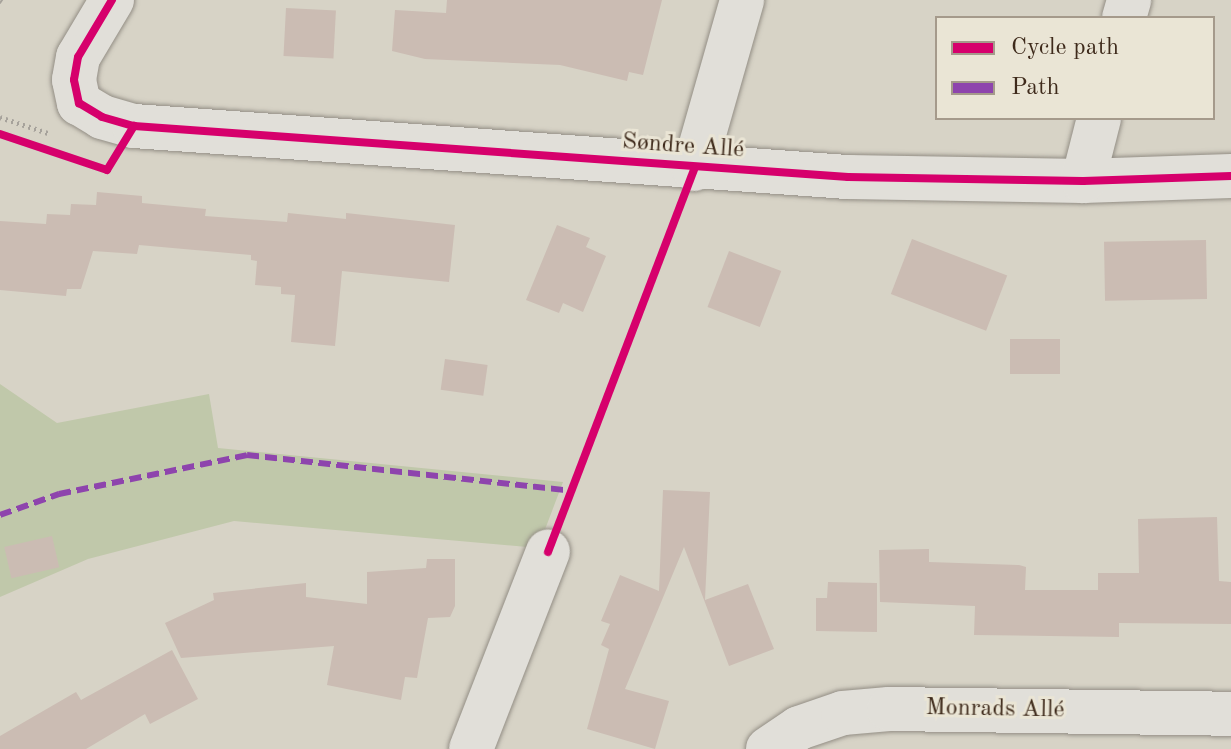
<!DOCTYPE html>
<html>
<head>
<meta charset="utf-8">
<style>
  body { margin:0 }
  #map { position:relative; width:1231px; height:749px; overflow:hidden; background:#d7d3c6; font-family:"Old Standard TT",serif }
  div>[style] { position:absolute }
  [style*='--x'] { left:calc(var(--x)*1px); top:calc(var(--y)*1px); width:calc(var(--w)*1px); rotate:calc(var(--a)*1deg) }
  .green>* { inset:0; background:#c0c8aa }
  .building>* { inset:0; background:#cbbcb3; transform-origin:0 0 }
  .path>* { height:5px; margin-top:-2.5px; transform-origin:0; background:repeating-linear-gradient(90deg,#a6a29b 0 2px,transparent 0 6px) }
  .roads { filter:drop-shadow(0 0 2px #938e85) drop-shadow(0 0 2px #938e85) }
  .minor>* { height:44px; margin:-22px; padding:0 22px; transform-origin:22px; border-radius:22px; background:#e1dfd9 }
  .tram>* { height:2px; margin:-1px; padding:0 1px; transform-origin:1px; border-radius:1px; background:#a6a29b }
  .quiet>* { height:6px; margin-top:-3px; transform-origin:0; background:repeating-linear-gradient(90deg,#8e44ad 0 12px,transparent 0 18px) }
  .cycleway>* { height:8px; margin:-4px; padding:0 4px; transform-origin:4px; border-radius:4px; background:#d6006c }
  span { translate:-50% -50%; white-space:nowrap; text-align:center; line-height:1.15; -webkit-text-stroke:6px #eae5d5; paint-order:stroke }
  .street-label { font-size:24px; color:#3e2a1b }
  .legend { position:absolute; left:935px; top:16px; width:280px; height:104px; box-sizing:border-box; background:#eae5d5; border:2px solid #a59a8b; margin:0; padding:10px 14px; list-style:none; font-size:24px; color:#3e2a1b }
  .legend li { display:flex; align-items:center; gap:16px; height:40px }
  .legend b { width:40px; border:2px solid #a59a8b }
</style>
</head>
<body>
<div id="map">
  <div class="green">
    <i style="clip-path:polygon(0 384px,57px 423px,209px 394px,218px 448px,563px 482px,538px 548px,234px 521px,88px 559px,0 597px)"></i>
  </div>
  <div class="building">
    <i style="clip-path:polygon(447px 0,662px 0,643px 75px,629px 72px,627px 81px,560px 65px,425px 59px,392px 51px,395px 10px,446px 13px)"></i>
    <i style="left:286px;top:8px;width:50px;height:48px;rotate:3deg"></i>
    <i style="clip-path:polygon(97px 192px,142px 196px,142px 203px,206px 209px,205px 216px,287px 222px,288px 213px,346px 219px,346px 213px,455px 225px,449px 282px,342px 271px,335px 346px,291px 342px,295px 295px,281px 294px,281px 287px,255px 285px,257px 261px,251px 260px,251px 255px,139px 245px,137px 254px,93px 251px,81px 289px,67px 289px,66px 296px,0 290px,0 221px,46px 224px,47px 214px,70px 215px,71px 204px,96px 205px)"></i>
    <i style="clip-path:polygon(557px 225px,590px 238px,586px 247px,606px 256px,583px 312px,563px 303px,559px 313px,526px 300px)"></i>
    <i style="left:912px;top:239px;width:102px;height:59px;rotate:21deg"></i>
    <i style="left:1206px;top:240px;width:59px;height:102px;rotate:89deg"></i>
    <i style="left:729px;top:251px;width:56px;height:60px;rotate:21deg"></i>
    <i style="left:1010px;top:339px;width:50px;height:35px"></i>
    <i style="left:445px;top:359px;width:43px;height:31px;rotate:8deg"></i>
    <i style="clip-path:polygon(663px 490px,710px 492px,705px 600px,748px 584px,774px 649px,729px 666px,684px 547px,625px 689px,669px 701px,655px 749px,587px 729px,609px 649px,601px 645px,610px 624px,601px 621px,620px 575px,659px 591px)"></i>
    <i style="clip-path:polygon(1217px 517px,1219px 581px,1231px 582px,1231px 624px,1119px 623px,1119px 637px,974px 635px,975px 606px,880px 602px,879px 550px,929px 549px,929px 562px,1019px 565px,1026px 567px,1025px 590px,1098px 590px,1098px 573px,1139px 573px,1138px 519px)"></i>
    <i style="left:52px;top:536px;width:32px;height:49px;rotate:77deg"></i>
    <i style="clip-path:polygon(427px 559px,455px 559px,455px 606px,450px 617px,428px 618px,417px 678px,405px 677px,401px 700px,327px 685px,334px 646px,181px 658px,165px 623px,214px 600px,213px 593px,306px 583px,306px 597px,367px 604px,367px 572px,426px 568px)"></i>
    <i style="clip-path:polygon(828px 582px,877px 583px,877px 632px,816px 631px,816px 598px,827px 598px)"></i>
    <i style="clip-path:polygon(172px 650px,198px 699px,150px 724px,145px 714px,86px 749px,0 749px,0 736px,76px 692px,81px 700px)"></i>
  </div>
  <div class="path">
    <i style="--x:0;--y:117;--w:51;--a:18.4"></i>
  </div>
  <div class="roads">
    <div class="minor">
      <i style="--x:112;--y:0;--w:66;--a:120.8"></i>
      <i style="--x:78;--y:57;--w:23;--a:100"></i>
      <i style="--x:74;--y:80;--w:24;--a:78"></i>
      <i style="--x:79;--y:103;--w:27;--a:31"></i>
      <i style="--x:102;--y:117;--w:33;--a:16"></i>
      <i style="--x:134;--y:126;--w:716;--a:4.09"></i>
      <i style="--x:848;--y:177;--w:235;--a:1"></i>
      <i style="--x:1083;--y:181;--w:148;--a:-1.9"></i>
      <i style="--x:1124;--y:18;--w:19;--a:-74"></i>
      <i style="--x:694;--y:169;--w:176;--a:-74.1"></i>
      <i style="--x:1083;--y:181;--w:65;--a:-75.7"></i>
      <i style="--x:471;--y:749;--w:212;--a:-68.7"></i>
      <i style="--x:768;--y:749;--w:37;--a:-34"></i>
      <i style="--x:799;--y:728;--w:46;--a:-18.8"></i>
      <i style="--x:843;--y:713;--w:46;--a:-5"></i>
      <i style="--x:889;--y:709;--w:342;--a:0.8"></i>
    </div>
  </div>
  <div class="tram">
    <i style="--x:0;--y:3;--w:4;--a:-56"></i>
  </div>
  <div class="quiet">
    <i style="--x:0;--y:515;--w:63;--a:-19.6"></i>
    <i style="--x:59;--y:494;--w:192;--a:-11.7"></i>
    <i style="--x:247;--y:455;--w:327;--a:6.3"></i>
  </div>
  <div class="cycleway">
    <i style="--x:112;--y:0;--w:66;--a:120.8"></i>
    <i style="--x:78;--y:57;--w:23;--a:100"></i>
    <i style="--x:74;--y:80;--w:24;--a:78"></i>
    <i style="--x:79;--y:103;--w:27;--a:31"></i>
    <i style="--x:102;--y:117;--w:33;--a:16"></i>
    <i style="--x:134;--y:126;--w:716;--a:4.09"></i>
    <i style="--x:848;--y:177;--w:235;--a:1"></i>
    <i style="--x:1083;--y:181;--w:148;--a:-1.9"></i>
    <i style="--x:0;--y:134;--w:113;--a:18.6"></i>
    <i style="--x:107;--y:170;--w:52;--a:-58.5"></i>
    <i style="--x:548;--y:552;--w:410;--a:-69.1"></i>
  </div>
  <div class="street-label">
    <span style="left:683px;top:147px;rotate:4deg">Søndre Allé</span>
    <span style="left:995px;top:710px;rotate:1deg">Monrads Allé</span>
  </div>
  <ul class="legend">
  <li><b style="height:10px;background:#d6006c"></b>Cycle path</li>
  <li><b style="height:10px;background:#8e44ad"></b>Path</li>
  </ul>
</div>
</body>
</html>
